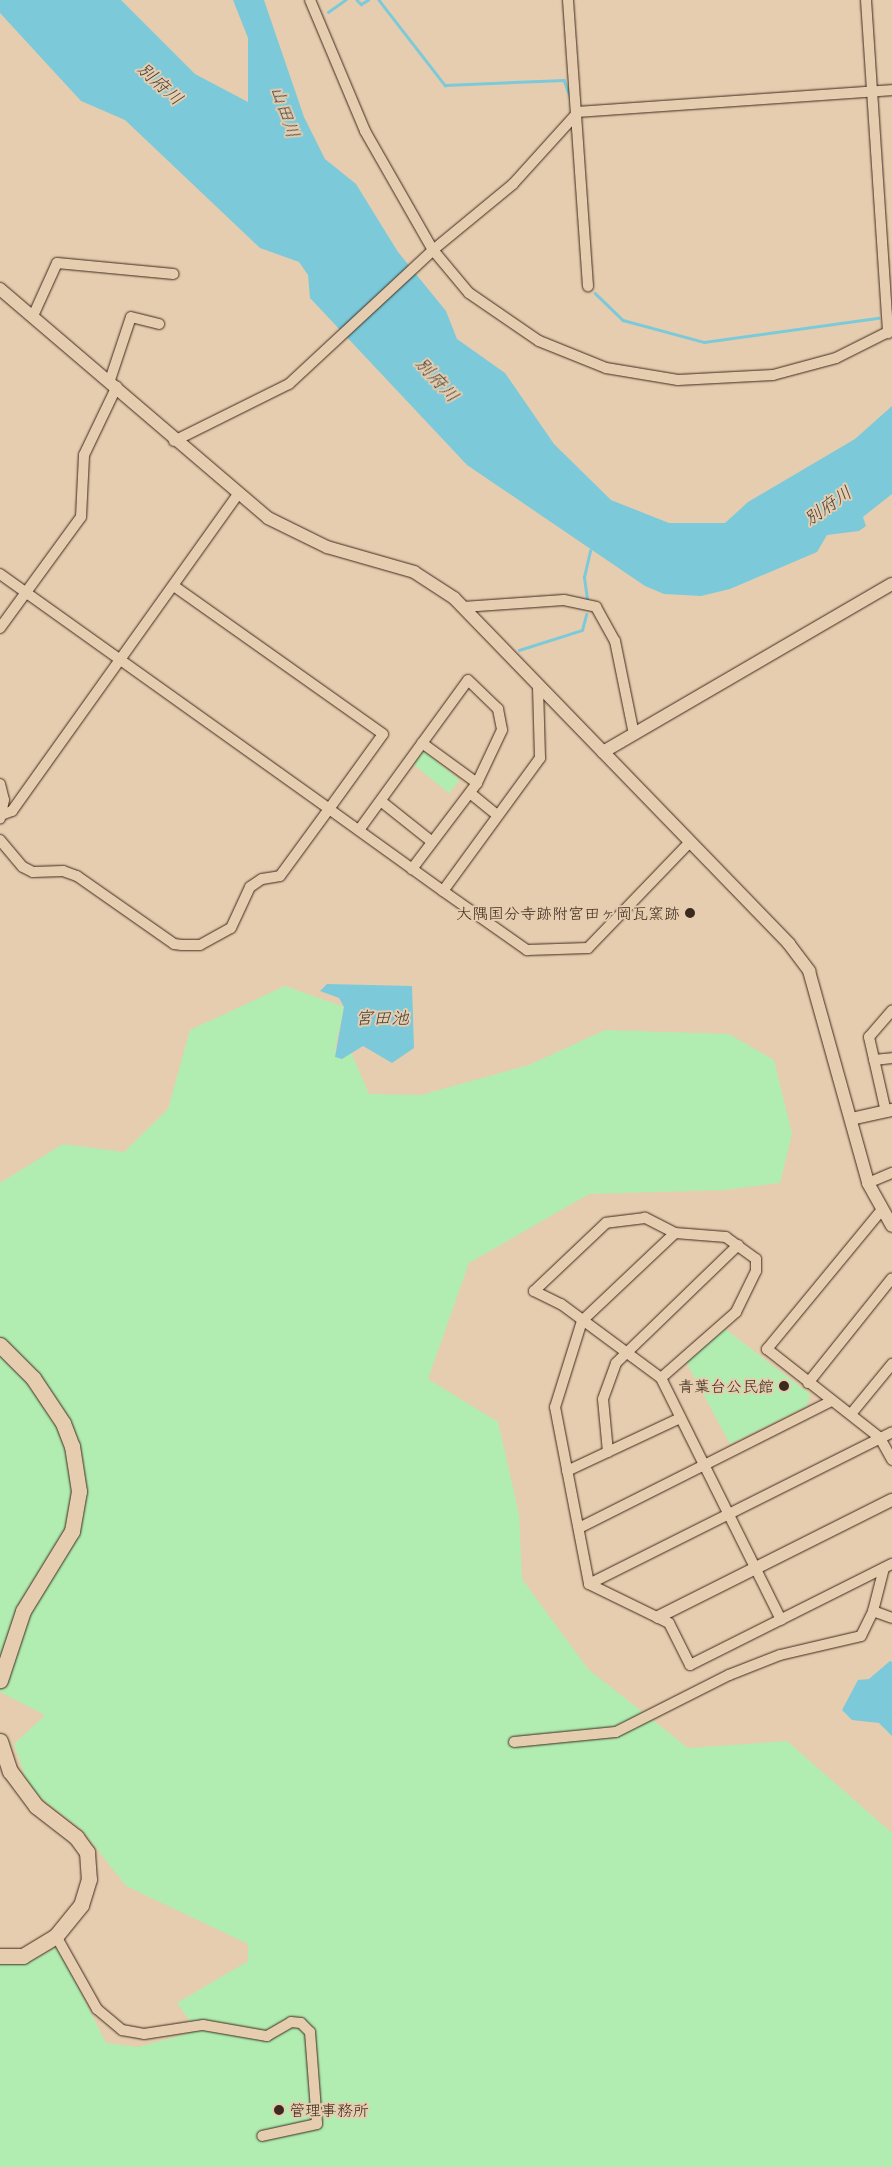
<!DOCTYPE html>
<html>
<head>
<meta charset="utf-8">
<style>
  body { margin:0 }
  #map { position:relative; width:892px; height:2167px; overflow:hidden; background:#e7cdaf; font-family:"Patrick Hand","Klee One",sans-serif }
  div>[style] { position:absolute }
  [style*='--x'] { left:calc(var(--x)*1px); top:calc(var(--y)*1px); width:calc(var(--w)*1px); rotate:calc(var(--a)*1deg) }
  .green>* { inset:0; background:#b1ecb1; transform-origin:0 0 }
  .water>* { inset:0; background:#7ccad9 }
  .stream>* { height:2.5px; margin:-1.25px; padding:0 1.25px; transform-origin:1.25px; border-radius:1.25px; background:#7ccad9 }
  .roads { filter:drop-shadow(0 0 1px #3b2a1e) drop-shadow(0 0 1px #3b2a1e) }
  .minor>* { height:10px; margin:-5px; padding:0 5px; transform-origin:5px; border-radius:5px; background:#e7cdaf }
  .tertiary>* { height:12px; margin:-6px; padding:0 6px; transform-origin:6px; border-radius:6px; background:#e7cdaf }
  .secondary>* { height:15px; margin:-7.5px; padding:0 7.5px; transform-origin:7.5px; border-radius:7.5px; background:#e7cdaf }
  .dots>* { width:14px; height:14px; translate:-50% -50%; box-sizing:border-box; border:2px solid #e7cdaf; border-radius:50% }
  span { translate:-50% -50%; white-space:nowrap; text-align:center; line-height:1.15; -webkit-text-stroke:4px #e7cdaf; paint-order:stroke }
  .poi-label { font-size:16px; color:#3b2a1e }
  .right { translate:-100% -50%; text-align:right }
  .left { translate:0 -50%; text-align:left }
  .water-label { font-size:18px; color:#45423a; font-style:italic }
</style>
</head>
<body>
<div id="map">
  <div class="green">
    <i style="left:424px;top:751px;width:46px;height:17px;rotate:39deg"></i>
    <i style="clip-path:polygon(285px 986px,344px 1007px,335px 1048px,342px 1059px,351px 1052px,369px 1094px,421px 1095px,529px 1065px,605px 1030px,729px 1034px,774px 1060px,792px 1134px,780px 1183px,724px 1190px,589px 1194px,469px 1263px,428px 1379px,498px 1422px,519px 1514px,522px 1579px,588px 1669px,688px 1748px,787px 1741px,892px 1833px,892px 2167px,0 2167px,0 1964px,25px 1964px,58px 1947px,106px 2043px,138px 2047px,197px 2031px,177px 2003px,248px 1961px,248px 1944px,126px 1886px,82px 1830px,29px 1789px,14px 1744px,45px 1715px,0 1692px,0 1183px,63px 1144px,124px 1152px,168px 1109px,190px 1030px)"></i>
    <i style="clip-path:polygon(724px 1328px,810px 1394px,807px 1406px,730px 1444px,686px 1362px)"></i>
  </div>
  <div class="water">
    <i style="clip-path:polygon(0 0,121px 0,195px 74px,248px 102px,248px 38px,233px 0,264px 0,304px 117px,325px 159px,356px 184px,398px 252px,446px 311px,457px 339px,505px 373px,554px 444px,611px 500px,669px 523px,725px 523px,748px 502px,855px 439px,892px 406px,892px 494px,863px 517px,866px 526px,859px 531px,827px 535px,817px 552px,730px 589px,701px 596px,664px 594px,645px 586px,467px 465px,310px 298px,308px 275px,299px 262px,260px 248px,125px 120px,81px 101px,0 13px)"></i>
    <i style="clip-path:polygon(327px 984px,412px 986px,414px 1048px,392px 1063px,363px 1046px,342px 1059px,335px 1057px,344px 1007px,339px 998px,320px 991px)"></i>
    <i style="clip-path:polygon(890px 1661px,892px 1662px,892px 1736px,879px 1723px,852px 1720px,842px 1710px,858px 1680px,869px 1679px)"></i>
  </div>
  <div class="stream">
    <i style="--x:357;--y:0;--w:6;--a:45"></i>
    <i style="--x:361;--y:4;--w:8;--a:-30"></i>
    <i style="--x:379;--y:0;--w:108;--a:52.2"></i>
    <i style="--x:445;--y:85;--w:119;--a:-2.4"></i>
    <i style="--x:564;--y:80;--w:19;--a:69"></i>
    <i style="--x:328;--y:12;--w:21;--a:-35"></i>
    <i style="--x:595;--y:293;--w:39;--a:44"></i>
    <i style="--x:623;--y:320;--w:84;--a:15.2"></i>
    <i style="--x:704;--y:342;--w:176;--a:-7.9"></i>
    <i style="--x:587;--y:599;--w:22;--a:-98"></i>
    <i style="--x:584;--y:577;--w:27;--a:-77"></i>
    <i style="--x:519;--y:650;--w:66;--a:-17.6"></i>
    <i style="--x:582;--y:630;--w:16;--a:-75"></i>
  </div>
  <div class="roads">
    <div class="minor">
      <i style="--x:310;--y:0;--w:142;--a:67.2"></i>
      <i style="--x:365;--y:131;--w:137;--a:60.3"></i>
      <i style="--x:433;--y:250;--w:56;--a:50.1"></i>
      <i style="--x:469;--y:293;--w:85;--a:34.4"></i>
      <i style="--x:539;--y:341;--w:72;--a:21.9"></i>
      <i style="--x:606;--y:368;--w:73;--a:9.5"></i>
      <i style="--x:678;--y:380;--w:95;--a:-3"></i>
      <i style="--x:773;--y:375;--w:65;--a:-15.1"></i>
      <i style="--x:836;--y:358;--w:63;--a:-26.6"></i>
      <i style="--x:568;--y:0;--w:287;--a:86"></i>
      <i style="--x:866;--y:0;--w:334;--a:86.2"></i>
      <i style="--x:33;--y:316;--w:58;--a:-65.6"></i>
      <i style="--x:57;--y:263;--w:117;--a:5.4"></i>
      <i style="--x:110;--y:380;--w:66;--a:-71.6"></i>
      <i style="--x:131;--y:317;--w:29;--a:14"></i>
      <i style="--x:174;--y:441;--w:128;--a:-26.4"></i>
      <i style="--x:289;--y:384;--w:197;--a:-42.9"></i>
      <i style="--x:433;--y:250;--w:104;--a:-39.5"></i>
      <i style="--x:513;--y:184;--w:97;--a:-47.9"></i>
      <i style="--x:578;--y:112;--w:315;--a:-4"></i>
      <i style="--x:0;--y:574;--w:404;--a:35.5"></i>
      <i style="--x:329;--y:809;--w:92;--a:-54.2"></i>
      <i style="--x:383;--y:734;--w:256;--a:-144.7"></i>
      <i style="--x:463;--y:607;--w:101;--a:-4"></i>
      <i style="--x:564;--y:600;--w:33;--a:12"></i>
      <i style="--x:596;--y:607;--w:39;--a:61"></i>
      <i style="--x:615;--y:641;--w:95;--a:78.5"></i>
      <i style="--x:0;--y:628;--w:137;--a:-53.9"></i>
      <i style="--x:81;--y:517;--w:62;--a:-87.2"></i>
      <i style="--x:84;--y:455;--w:76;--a:-64.4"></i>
      <i style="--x:422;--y:743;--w:68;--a:36"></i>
      <i style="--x:0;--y:784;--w:16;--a:76"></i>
      <i style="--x:4;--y:800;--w:19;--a:102"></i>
      <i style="--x:470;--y:793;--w:35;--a:39"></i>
      <i style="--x:382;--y:802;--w:63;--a:38.5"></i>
      <i style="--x:1;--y:815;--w:12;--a:-20"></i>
      <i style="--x:12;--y:811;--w:388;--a:-54.5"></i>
      <i style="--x:359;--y:830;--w:185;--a:-54"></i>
      <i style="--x:468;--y:680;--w:42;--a:44"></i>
      <i style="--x:498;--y:709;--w:21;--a:79"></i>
      <i style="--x:502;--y:730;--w:59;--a:115.3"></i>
      <i style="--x:477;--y:783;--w:108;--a:127.1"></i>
      <i style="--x:0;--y:840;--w:35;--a:50"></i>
      <i style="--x:23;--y:867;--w:11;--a:27"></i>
      <i style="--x:33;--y:872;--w:30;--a:-2"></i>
      <i style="--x:63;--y:871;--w:15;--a:20"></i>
      <i style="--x:77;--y:876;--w:118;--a:35"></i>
      <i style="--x:174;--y:944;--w:8;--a:7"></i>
      <i style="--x:182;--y:945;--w:18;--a:0"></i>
      <i style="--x:200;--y:945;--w:35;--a:-29"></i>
      <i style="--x:231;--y:928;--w:45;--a:-65.1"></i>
      <i style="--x:250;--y:887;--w:14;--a:-34"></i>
      <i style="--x:262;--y:879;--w:18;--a:-9"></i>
      <i style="--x:280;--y:876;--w:83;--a:-53.8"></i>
      <i style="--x:329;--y:809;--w:140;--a:35.7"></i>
      <i style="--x:443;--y:891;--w:165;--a:-53.9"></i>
      <i style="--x:540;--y:758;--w:73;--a:-91.6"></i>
      <i style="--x:443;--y:891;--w:103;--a:35.1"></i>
      <i style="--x:527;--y:950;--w:61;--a:-1.9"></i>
      <i style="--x:588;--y:948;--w:146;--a:-46.1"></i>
      <i style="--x:874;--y:1060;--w:18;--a:-6"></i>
      <i style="--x:886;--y:1112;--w:77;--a:-102.8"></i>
      <i style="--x:869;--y:1037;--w:35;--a:-49"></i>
      <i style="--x:868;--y:1183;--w:26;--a:-23"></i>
      <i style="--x:880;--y:1212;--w:178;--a:129.5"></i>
      <i style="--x:767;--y:1349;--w:144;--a:38.2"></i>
      <i style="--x:880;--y:1438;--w:25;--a:61"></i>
      <i style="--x:675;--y:1233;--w:128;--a:136.6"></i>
      <i style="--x:582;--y:1321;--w:90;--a:107.4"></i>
      <i style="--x:555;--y:1407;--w:180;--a:79.1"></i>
      <i style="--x:589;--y:1584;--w:89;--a:26"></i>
      <i style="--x:669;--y:1623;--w:47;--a:63.4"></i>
      <i style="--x:690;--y:1665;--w:226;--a:-26.6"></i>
      <i style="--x:661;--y:1378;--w:100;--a:-41.3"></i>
      <i style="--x:736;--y:1312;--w:46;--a:-64"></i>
      <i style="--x:756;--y:1271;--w:12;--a:-90"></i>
      <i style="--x:756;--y:1259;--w:37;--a:-144"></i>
      <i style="--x:726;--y:1237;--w:51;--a:-175.5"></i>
      <i style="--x:675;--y:1233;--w:34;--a:-153"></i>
      <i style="--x:645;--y:1218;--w:39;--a:173"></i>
      <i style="--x:606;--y:1223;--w:99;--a:136.6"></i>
      <i style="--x:534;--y:1291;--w:30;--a:26"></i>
      <i style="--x:561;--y:1304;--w:124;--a:36.5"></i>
      <i style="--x:661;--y:1378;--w:270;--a:63.6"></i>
      <i style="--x:808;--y:1383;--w:134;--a:-51.3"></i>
      <i style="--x:851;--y:1414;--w:65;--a:-50.6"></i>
      <i style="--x:608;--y:1452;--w:53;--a:-95.4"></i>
      <i style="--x:603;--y:1399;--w:38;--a:-70"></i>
      <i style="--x:616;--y:1363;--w:170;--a:-44"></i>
      <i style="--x:567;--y:1471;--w:125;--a:-25.1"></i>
      <i style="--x:579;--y:1528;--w:283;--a:-26.7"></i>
      <i style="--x:884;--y:1568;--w:44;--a:104.3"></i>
      <i style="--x:873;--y:1611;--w:20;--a:20"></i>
      <i style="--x:589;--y:1584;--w:339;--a:-26.6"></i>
      <i style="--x:514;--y:1742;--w:102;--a:-5.6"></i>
      <i style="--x:616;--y:1732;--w:127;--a:-26.8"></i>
      <i style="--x:729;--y:1675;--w:55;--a:-21.4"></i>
      <i style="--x:780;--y:1655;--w:83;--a:-13.2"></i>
      <i style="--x:861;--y:1636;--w:28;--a:-64"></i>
      <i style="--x:56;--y:1936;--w:84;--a:60.7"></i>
      <i style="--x:97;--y:2009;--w:33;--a:40"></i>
      <i style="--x:122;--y:2030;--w:22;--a:10"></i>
      <i style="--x:144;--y:2034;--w:60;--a:-8.7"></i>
      <i style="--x:203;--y:2025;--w:65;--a:9.8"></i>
      <i style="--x:267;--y:2036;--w:28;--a:-30"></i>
      <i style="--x:291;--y:2022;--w:10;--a:6"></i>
      <i style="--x:301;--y:2023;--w:13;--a:45"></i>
      <i style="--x:310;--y:2032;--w:92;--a:85.6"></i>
      <i style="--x:317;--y:2124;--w:56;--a:167.7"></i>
    </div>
    <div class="tertiary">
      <i style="--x:0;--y:289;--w:353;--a:40.5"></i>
      <i style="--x:268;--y:518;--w:66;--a:26.2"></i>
      <i style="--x:327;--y:547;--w:91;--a:16"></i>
      <i style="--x:414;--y:572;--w:48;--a:33"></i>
      <i style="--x:454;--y:598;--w:482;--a:45.9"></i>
      <i style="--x:789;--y:944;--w:34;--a:53"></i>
      <i style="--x:809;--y:971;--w:220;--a:74.4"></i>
      <i style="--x:868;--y:1183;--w:49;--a:60.8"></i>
      <i style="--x:603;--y:752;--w:334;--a:-30.2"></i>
      <i style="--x:851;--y:1119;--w:42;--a:-12.4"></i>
      <i style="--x:658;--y:1617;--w:262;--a:-26.6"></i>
    </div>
    <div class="secondary">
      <i style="--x:0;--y:1345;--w:47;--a:45"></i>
      <i style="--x:33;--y:1378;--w:54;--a:56.3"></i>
      <i style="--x:63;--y:1423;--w:25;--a:69"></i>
      <i style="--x:72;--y:1446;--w:46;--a:81.2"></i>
      <i style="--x:79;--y:1491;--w:41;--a:99.9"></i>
      <i style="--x:72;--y:1531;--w:94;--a:121.5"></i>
      <i style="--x:23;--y:1611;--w:73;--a:108.4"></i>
      <i style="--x:0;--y:1741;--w:32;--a:72"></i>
      <i style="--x:10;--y:1771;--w:44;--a:53.4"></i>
      <i style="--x:36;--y:1806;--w:51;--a:37.8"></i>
      <i style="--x:76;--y:1837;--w:19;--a:54"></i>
      <i style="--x:87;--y:1852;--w:27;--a:86"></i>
      <i style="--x:89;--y:1879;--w:27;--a:107"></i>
      <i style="--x:81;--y:1905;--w:40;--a:129"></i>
      <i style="--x:56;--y:1936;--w:39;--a:149"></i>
      <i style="--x:23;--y:1956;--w:23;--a:180"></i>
    </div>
  </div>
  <div class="dots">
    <i style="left:690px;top:913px;background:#3b2a1e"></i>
    <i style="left:784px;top:1386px;background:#3b2a1e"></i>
    <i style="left:279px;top:2110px;background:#3b2a1e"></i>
  </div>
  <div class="poi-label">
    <span class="right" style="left:680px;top:913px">大隅国分寺跡附宮田ヶ岡瓦窯跡</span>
    <span class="right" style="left:774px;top:1386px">青葉台公民館</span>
    <span class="left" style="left:289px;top:2110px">管理事務所</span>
  </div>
  <div class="water-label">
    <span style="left:160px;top:84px;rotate:42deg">別府川</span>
    <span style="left:285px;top:112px;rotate:71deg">山田川</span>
    <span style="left:437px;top:380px;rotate:47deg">別府川</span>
    <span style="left:828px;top:506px;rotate:-35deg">別府川</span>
    <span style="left:382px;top:1018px">宮田池</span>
  </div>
</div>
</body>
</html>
